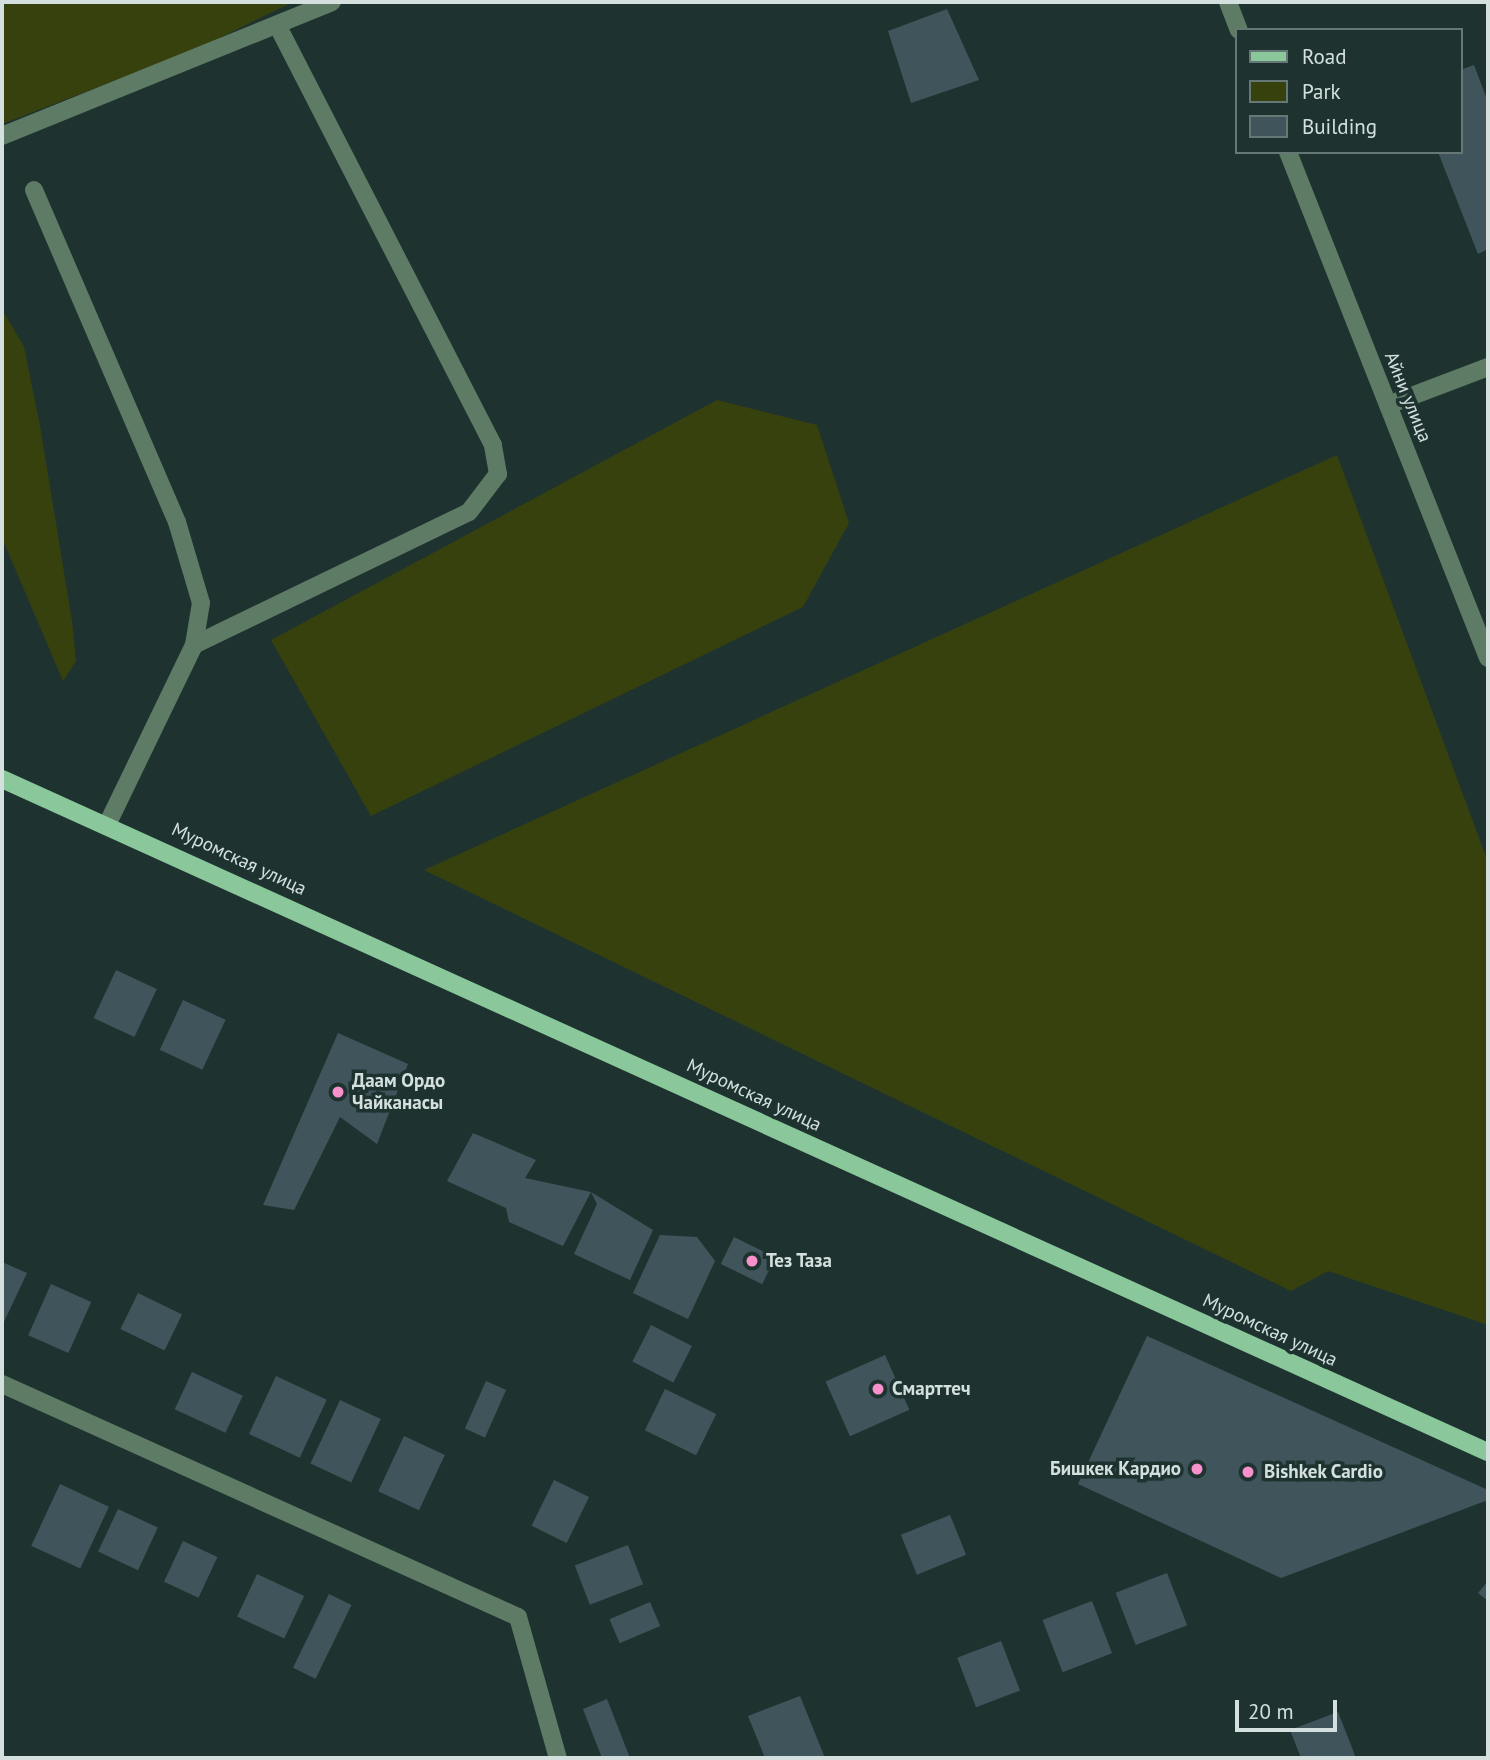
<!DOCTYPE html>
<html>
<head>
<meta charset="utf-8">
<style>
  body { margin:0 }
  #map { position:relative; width:1490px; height:1760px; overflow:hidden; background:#1e3330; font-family:"PT Sans",sans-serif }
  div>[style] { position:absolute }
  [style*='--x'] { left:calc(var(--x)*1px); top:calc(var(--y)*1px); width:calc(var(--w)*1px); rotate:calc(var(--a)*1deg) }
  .green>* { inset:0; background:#37410e }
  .building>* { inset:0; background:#40555b; transform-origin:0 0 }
  .minor>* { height:18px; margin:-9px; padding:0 9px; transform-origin:9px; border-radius:9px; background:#5d7b65 }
  .major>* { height:18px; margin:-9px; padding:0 9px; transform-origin:9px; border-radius:9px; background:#8ac89b }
  .dots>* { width:19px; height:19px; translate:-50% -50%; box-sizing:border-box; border:4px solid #1e3330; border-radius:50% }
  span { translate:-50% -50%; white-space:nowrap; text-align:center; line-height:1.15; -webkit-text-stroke:7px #1e3330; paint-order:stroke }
  .street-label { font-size:19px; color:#d3e0de }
  .poi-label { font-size:19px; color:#d3e0de; font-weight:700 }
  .left { translate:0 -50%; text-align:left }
  .right { translate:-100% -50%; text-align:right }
  .frame { position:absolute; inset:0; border:4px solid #d3e0de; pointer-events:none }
  .legend { position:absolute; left:1235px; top:28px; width:228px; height:126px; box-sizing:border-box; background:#1e3330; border:2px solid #667876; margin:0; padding:9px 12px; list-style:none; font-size:21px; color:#d3e0de }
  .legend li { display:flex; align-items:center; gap:14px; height:35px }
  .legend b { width:35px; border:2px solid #667876 }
  .scale { position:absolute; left:1235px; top:1700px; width:102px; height:32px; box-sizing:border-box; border:4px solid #d3e0de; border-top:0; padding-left:9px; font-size:21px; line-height:24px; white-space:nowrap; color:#d3e0de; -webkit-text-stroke:5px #1e3330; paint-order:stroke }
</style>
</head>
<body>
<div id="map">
  <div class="green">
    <i style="clip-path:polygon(2px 2px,293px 2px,197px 49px,2px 124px)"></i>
    <i style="clip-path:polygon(2px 309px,24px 347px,40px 426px,72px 621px,76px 661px,63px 681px,2px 538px)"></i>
    <i style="clip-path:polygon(717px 400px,817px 425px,849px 523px,803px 607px,371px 816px,271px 640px)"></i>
    <i style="clip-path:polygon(1337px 455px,1488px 862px,1488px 1325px,1328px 1271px,1291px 1291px,424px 870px)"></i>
  </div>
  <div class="building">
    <i style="clip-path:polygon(947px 9px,979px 80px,911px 103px,888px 31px)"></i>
    <i style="clip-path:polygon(1474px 65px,1488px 102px,1488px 249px,1478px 254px,1438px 152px,1460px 152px,1460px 70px)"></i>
    <i style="left:116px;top:970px;width:45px;height:53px;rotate:25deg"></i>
    <i style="left:183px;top:1000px;width:47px;height:55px;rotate:25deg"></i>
    <i style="clip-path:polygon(338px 1033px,408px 1064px,377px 1144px,340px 1117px,294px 1210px,263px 1205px)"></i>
    <i style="clip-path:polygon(473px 1133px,536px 1160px,525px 1178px,591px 1192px,563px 1246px,509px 1222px,506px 1208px,447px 1181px)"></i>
    <i style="clip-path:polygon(591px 1192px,653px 1230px,630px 1280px,574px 1254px,597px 1204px)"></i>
    <i style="clip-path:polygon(660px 1235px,697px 1237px,715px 1261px,688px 1319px,633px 1293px)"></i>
    <i style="left:734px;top:1237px;width:46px;height:30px;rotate:26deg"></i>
    <i style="clip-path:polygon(2px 1262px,27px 1273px,2px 1326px)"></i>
    <i style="left:51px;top:1284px;width:44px;height:56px;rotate:24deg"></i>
    <i style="left:138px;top:1293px;width:49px;height:40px;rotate:26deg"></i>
    <i style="left:651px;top:1325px;width:46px;height:41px;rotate:27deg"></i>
    <i style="clip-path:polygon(1147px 1336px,1488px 1490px,1488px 1500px,1281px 1578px,1078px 1484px)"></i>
    <i style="left:885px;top:1355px;width:60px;height:65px;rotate:66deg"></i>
    <i style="left:192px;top:1372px;width:56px;height:41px;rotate:25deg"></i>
    <i style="left:276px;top:1376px;width:56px;height:64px;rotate:25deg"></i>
    <i style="left:486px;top:1381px;width:22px;height:52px;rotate:24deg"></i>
    <i style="left:665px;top:1389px;width:57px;height:46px;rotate:26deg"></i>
    <i style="left:340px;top:1400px;width:45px;height:70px;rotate:25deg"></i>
    <i style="left:404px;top:1436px;width:45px;height:61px;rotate:25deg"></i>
    <i style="left:554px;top:1480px;width:39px;height:51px;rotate:26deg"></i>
    <i style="left:60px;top:1484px;width:54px;height:68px;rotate:25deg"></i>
    <i style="left:118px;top:1509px;width:44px;height:47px;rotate:25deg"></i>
    <i style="left:950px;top:1515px;width:43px;height:53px;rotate:68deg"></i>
    <i style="left:183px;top:1541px;width:38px;height:45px;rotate:25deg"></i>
    <i style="left:628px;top:1545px;width:42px;height:57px;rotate:69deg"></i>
    <i style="left:1167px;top:1573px;width:56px;height:55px;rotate:69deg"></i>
    <i style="left:257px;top:1574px;width:52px;height:47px;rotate:25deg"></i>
    <i style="clip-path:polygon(1488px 1581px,1488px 1601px,1478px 1593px)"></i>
    <i style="left:329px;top:1594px;width:25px;height:82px;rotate:26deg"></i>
    <i style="left:1092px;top:1601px;width:56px;height:53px;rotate:69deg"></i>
    <i style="left:650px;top:1602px;width:26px;height:44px;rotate:67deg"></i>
    <i style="left:1001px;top:1641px;width:53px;height:47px;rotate:69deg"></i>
    <i style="clip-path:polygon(800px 1696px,825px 1758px,765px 1758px,748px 1716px)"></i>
    <i style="clip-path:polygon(607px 1699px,630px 1758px,602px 1758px,583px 1709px)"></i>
    <i style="clip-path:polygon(1338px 1712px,1356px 1758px,1301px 1758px,1290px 1730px)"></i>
  </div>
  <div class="minor">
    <i style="--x:1228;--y:2;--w:30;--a:69"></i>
    <i style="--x:2;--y:136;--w:356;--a:-22.1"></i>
    <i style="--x:1288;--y:152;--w:544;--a:68.43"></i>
    <i style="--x:34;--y:190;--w:361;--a:66.7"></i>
    <i style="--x:177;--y:522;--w:84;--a:73.5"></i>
    <i style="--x:201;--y:603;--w:43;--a:99.5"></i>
    <i style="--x:194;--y:645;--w:198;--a:115.8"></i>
    <i style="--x:1388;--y:405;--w:107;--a:-20.8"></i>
    <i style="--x:194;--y:645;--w:305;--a:-25.8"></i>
    <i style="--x:469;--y:512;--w:48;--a:-52.7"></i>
    <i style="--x:498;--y:474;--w:29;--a:-100"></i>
    <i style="--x:493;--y:445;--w:470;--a:-117.2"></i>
    <i style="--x:2;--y:1384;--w:566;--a:24.3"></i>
    <i style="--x:518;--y:1617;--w:147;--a:74.2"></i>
  </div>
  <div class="major">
    <i style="--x:2;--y:779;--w:1631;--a:24.37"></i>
  </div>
  <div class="dots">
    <i style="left:338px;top:1092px;background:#f890cb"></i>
    <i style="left:752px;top:1261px;background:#f890cb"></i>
    <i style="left:878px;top:1389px;background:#f890cb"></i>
    <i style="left:1197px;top:1469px;background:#f890cb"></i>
    <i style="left:1248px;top:1472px;background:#f890cb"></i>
  </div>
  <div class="street-label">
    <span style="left:1408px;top:397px;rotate:68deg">Айни улица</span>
    <span style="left:239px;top:859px;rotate:25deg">Муромская улица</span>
    <span style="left:754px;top:1095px;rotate:25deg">Муромская улица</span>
    <span style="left:1270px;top:1330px;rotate:25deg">Муромская улица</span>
  </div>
  <div class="poi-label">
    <span class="left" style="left:352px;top:1092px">Даам Ордо<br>Чайканасы</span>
    <span class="left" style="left:766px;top:1261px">Тез Таза</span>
    <span class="left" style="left:892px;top:1389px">Смарттеч</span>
    <span class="right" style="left:1181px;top:1469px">Бишкек Кардио</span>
    <span class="left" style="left:1264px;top:1472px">Bishkek Cardio</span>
  </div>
  <div class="frame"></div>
  <ul class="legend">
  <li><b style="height:9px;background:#8ac89b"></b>Road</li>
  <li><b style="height:19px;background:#37410e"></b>Park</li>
  <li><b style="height:19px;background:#40555b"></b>Building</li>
  </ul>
  <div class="scale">20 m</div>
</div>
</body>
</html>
